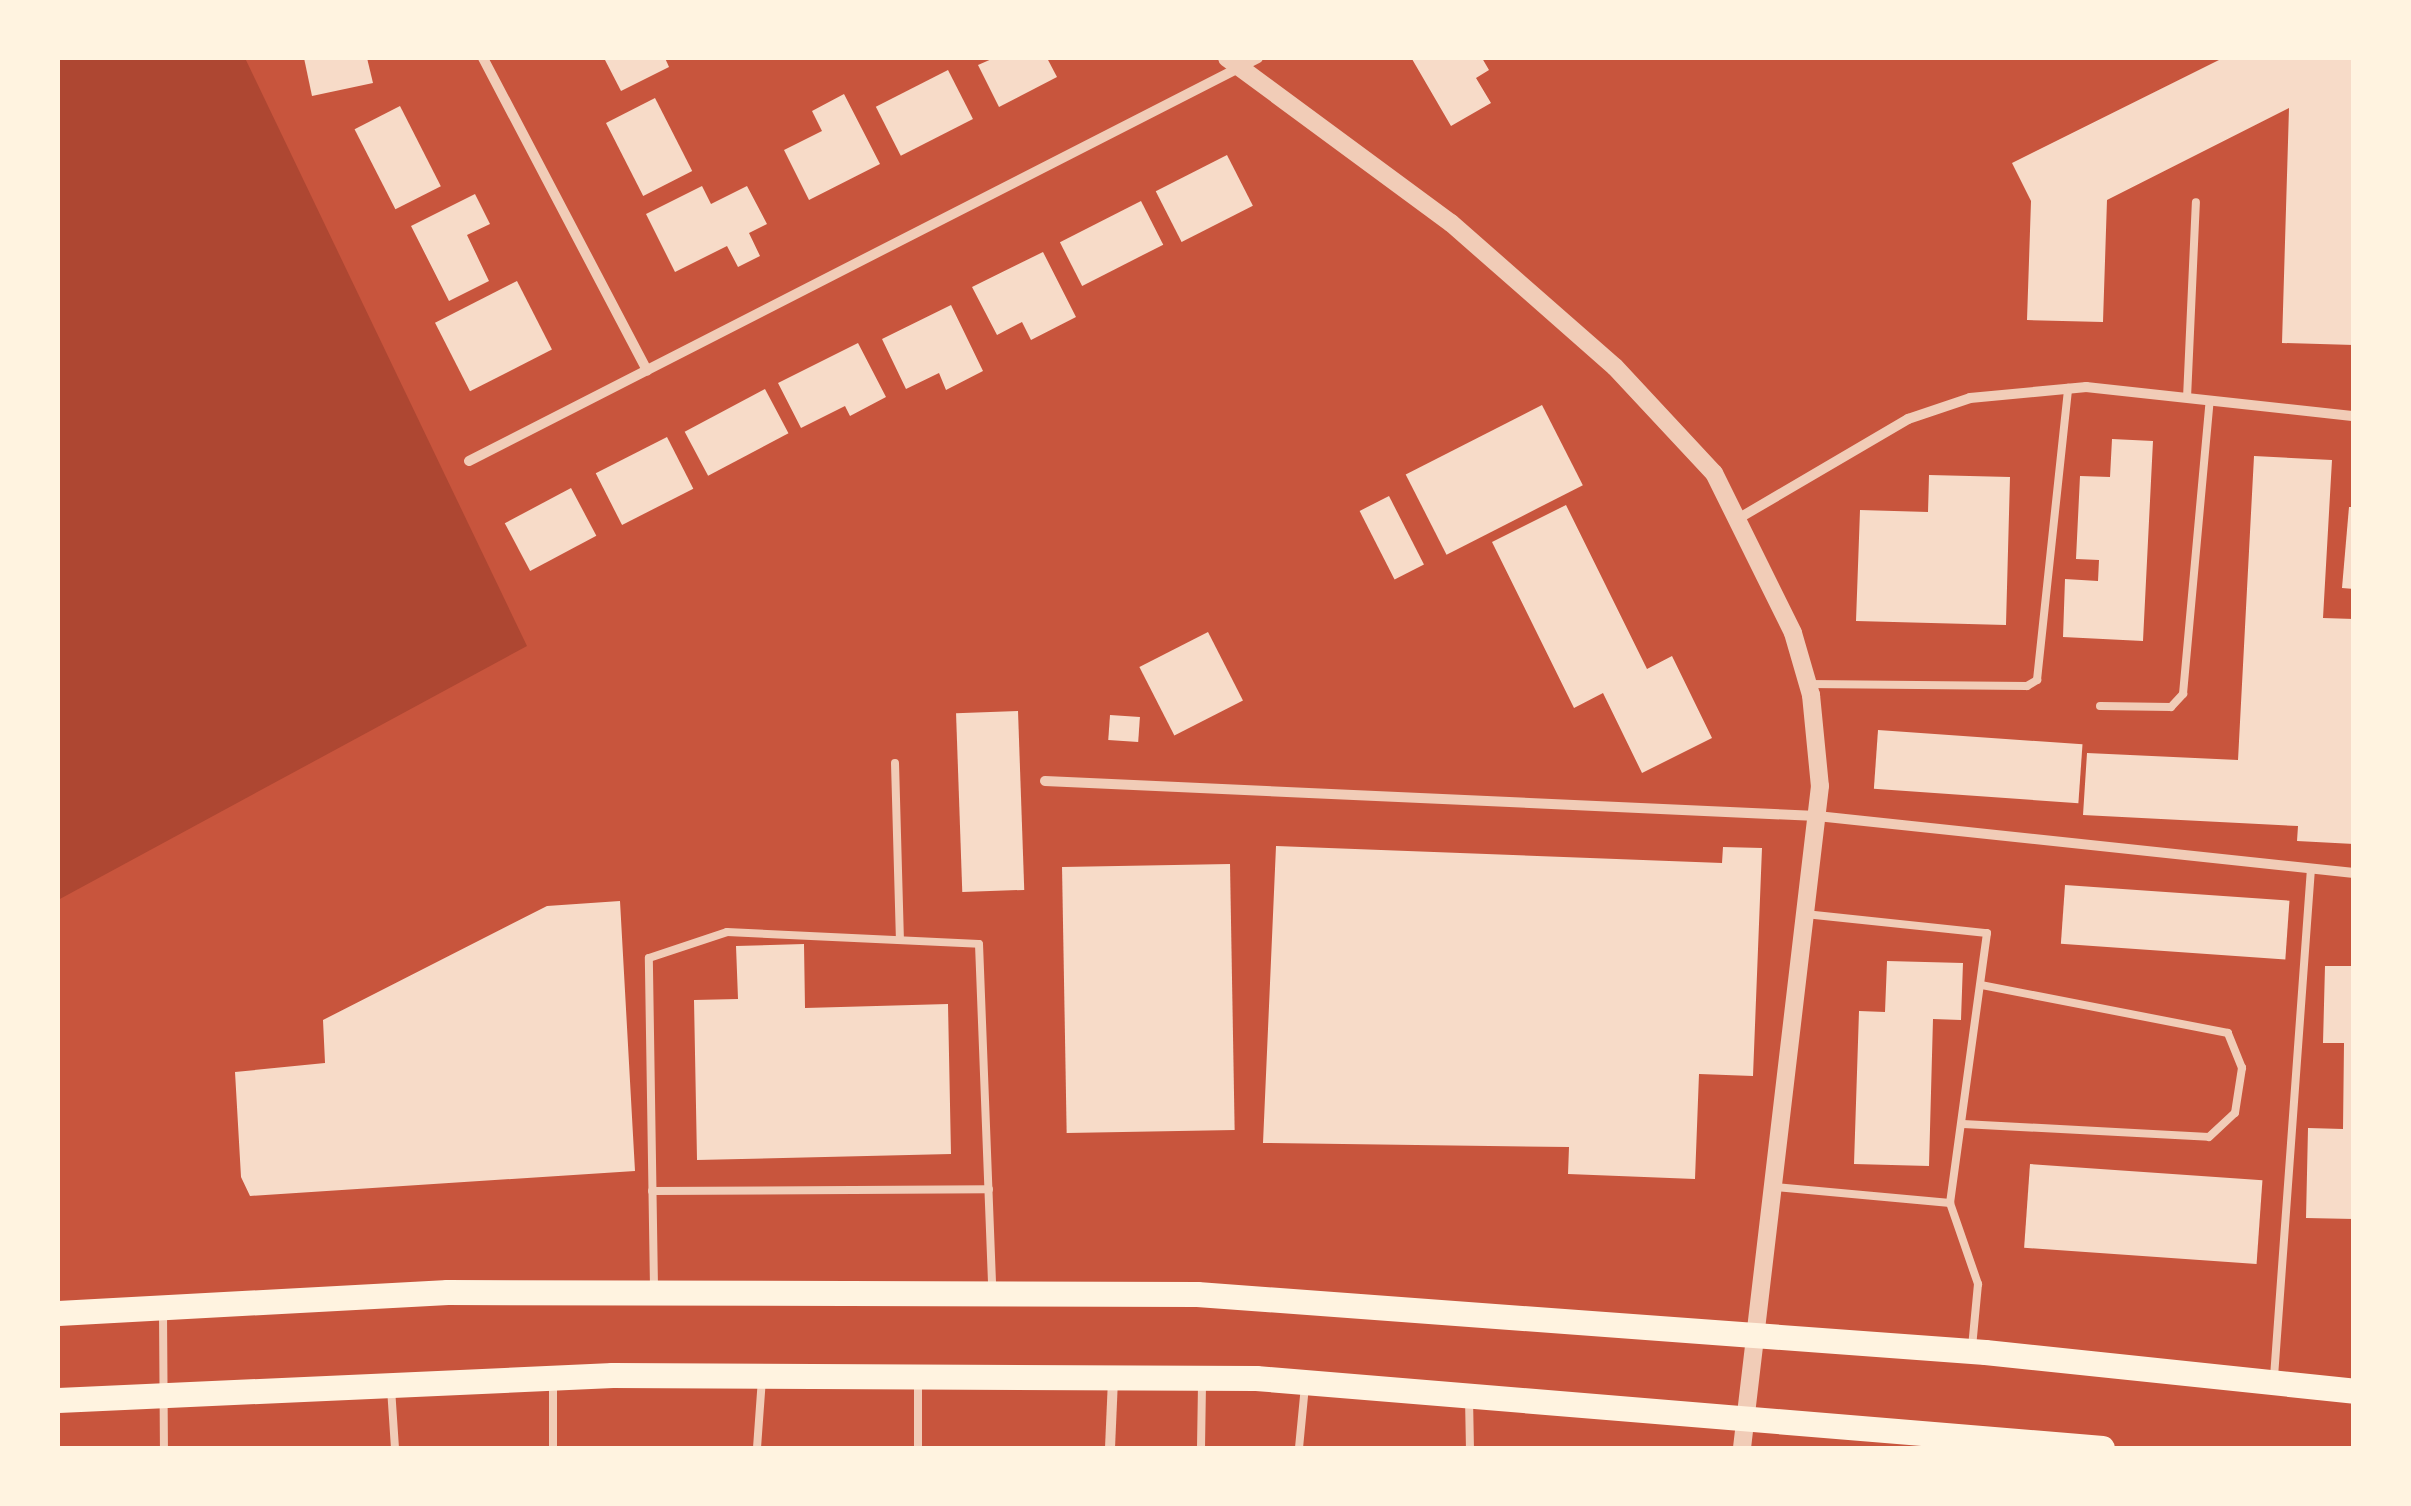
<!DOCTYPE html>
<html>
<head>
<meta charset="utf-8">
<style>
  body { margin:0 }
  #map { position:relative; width:2411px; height:1506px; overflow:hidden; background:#c8553d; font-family:"Roboto Condensed",sans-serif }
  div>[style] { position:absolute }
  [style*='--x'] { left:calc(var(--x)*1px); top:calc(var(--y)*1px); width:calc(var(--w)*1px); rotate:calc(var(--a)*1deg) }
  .green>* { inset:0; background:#ae4732 }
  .building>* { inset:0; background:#f7dbc8; transform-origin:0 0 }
  .service>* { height:8px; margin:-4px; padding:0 4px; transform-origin:4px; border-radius:4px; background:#f1ccb7 }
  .minor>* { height:10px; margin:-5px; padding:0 5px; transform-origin:5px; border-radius:5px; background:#f1ccb7 }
  .tertiary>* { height:18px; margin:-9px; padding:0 9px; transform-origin:9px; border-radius:9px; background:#f1ccb7 }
  .primary>* { height:25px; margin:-12.5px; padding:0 12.5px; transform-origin:12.5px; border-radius:12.5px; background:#fff3e0 }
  span { translate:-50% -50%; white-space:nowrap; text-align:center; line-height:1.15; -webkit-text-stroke:10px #fff3e0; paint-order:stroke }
  .frame { position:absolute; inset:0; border:60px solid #fff3e0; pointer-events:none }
</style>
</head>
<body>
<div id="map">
  <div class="green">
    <i style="clip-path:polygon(58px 58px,245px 58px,527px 646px,58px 900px)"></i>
  </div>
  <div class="building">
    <i style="clip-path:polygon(304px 58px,367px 58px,373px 83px,312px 96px)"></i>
    <i style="clip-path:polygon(604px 58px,665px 58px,669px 67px,621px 91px)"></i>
    <i style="clip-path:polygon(994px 58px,1047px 58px,1057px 77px,999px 107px,978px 65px)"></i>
    <i style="clip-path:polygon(1482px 58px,1489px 70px,1476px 78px,1491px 103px,1451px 126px,1412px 59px)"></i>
    <i style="clip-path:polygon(2223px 58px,2354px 58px,2354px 345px,2282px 343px,2289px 108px,2107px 200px,2103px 322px,2027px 320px,2031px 201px,2012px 163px)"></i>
    <i style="left:948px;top:70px;width:55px;height:81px;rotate:63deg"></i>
    <i style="clip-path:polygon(844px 94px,880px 164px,809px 200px,784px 150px,822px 131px,812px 111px)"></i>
    <i style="left:655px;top:98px;width:82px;height:55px;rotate:63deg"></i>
    <i style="left:400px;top:106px;width:90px;height:51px;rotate:63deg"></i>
    <i style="left:1227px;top:155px;width:57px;height:80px;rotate:63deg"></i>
    <i style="clip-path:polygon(702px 186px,711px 204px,747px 186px,767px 224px,749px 233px,760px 256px,738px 267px,727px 246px,675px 272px,646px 214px)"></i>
    <i style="clip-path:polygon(475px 194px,490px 224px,467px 235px,489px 281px,449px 301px,411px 226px)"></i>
    <i style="left:1141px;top:201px;width:49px;height:91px;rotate:63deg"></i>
    <i style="clip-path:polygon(1043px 252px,1076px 317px,1031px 340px,1022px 322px,997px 335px,972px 287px)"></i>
    <i style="left:517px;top:281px;width:77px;height:92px;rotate:63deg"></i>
    <i style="clip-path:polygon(951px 305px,983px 371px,946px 390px,939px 373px,906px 389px,882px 339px)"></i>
    <i style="clip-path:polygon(858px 343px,886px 397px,850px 416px,845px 406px,801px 428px,778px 383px)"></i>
    <i style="left:765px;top:389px;width:50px;height:91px;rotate:62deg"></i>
    <i style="left:1542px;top:405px;width:90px;height:153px;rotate:63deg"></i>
    <i style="left:667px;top:437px;width:58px;height:80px;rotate:63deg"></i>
    <i style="clip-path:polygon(2112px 439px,2153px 441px,2143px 641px,2063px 637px,2065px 579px,2098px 581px,2099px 560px,2076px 559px,2080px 476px,2110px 477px)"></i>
    <i style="clip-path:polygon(2254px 456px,2332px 460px,2323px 618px,2354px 619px,2354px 844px,2297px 841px,2298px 826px,2083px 815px,2087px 753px,2238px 760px)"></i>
    <i style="clip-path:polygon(1929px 475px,2010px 477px,2006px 625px,1856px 621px,1860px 510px,1928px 512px)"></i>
    <i style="left:571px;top:488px;width:54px;height:75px;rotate:62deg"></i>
    <i style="left:1389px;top:496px;width:77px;height:33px;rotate:63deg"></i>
    <i style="clip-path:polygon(1566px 505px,1647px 669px,1672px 656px,1712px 738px,1642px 773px,1603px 693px,1574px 708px,1492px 542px)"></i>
    <i style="clip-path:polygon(2349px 507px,2354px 507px,2354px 589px,2342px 588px)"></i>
    <i style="left:1208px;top:632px;width:77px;height:77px;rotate:63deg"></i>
    <i style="left:1018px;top:711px;width:179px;height:62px;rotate:88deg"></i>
    <i style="left:1110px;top:715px;width:30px;height:25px;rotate:4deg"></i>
    <i style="left:1878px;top:730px;width:205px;height:59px;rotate:4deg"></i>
    <i style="clip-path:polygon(1276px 846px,1722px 863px,1723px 847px,1762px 848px,1753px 1076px,1699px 1074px,1695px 1179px,1568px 1174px,1569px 1147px,1263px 1143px)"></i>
    <i style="left:1230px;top:864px;width:266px;height:168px;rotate:89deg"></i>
    <i style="left:2065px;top:885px;width:225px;height:59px;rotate:4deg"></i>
    <i style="clip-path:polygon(620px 901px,635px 1171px,250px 1196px,241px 1177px,235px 1072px,325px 1063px,323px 1020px,547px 906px)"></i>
    <i style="clip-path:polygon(804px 944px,805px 1008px,948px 1004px,951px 1154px,697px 1160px,694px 1000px,738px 999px,736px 946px)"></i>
    <i style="clip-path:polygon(1887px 961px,1963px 963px,1961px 1020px,1933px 1019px,1929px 1166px,1854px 1164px,1859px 1011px,1885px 1012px)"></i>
    <i style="clip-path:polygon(2325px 966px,2354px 966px,2354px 1219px,2306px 1218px,2308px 1128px,2343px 1129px,2344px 1043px,2323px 1043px)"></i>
    <i style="left:2030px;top:1164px;width:233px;height:84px;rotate:4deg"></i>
  </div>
  <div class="service">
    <i style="--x:2187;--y:398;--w:196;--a:-87.4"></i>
    <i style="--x:1808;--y:684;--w:219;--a:0.5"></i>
    <i style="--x:2027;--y:686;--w:12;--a:-31"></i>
    <i style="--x:2037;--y:680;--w:294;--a:-83.9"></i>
    <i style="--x:2100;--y:706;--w:71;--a:0.8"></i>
    <i style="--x:2171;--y:707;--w:18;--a:-47"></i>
    <i style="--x:2183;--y:694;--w:295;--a:-84.8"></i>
    <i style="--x:895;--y:763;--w:177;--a:88.4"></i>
    <i style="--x:1805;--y:914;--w:183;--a:6"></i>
    <i style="--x:1987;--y:933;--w:273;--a:97.8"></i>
    <i style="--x:1950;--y:1203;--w:86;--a:70.9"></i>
    <i style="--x:1978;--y:1284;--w:64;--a:95.4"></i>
    <i style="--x:1963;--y:1124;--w:246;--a:3"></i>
    <i style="--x:2209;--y:1137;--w:35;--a:-43"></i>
    <i style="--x:2235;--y:1113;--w:46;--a:-81.2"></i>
    <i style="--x:2242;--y:1068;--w:38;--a:-112"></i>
    <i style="--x:2228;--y:1033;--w:252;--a:-169"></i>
    <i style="--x:1775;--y:1187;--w:176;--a:5.2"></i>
    <i style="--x:652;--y:1191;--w:337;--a:-0.3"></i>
    <i style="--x:654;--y:1288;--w:330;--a:-90.9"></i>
    <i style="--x:649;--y:958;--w:82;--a:-18.4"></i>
    <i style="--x:727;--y:932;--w:252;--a:2.7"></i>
    <i style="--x:979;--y:944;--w:346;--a:87.8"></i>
    <i style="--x:163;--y:1313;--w:135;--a:89.6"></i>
    <i style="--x:2274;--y:1377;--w:510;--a:-85.84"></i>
    <i style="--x:918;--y:1381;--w:67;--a:90"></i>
    <i style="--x:553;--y:1383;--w:65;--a:90"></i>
    <i style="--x:391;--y:1388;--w:60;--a:86.2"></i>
    <i style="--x:1469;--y:1398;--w:50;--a:88.9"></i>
    <i style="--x:757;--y:1448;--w:70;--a:-85.9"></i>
    <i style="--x:1201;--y:1448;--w:65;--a:-89.1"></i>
    <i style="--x:1299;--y:1448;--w:62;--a:-84.5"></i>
  </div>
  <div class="minor">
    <i style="--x:483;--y:58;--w:353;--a:62.3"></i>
    <i style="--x:469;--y:461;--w:886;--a:-27.06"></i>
    <i style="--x:1741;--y:517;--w:194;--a:-30.4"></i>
    <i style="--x:1908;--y:419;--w:65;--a:-18.7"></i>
    <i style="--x:1970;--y:398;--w:117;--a:-5.4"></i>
    <i style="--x:2086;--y:387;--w:270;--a:6.2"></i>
    <i style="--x:1045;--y:781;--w:773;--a:2.6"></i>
    <i style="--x:1817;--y:816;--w:540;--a:6.06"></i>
    <i style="--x:1110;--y:1448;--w:68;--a:-87.5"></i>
  </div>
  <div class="tertiary">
    <i style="--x:1227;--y:58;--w:278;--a:36.4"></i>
    <i style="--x:1451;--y:223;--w:218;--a:41.3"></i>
    <i style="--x:1615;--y:367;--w:145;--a:47"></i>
    <i style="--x:1714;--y:473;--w:178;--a:63.7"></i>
    <i style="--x:1793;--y:633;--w:65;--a:73.8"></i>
    <i style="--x:1811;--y:695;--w:91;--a:84.4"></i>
    <i style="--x:1820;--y:786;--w:667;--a:96.72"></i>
  </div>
  <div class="primary">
    <i style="--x:58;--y:1313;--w:390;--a:-3.1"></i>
    <i style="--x:447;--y:1292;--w:750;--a:0.15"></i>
    <i style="--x:1197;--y:1294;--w:790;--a:4.21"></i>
    <i style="--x:1985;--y:1352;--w:371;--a:6"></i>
    <i style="--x:58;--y:1400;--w:555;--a:-2.58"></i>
    <i style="--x:612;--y:1375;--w:644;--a:0.27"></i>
    <i style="--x:1256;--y:1378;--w:849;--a:4.73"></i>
  </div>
  <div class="frame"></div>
</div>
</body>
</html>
